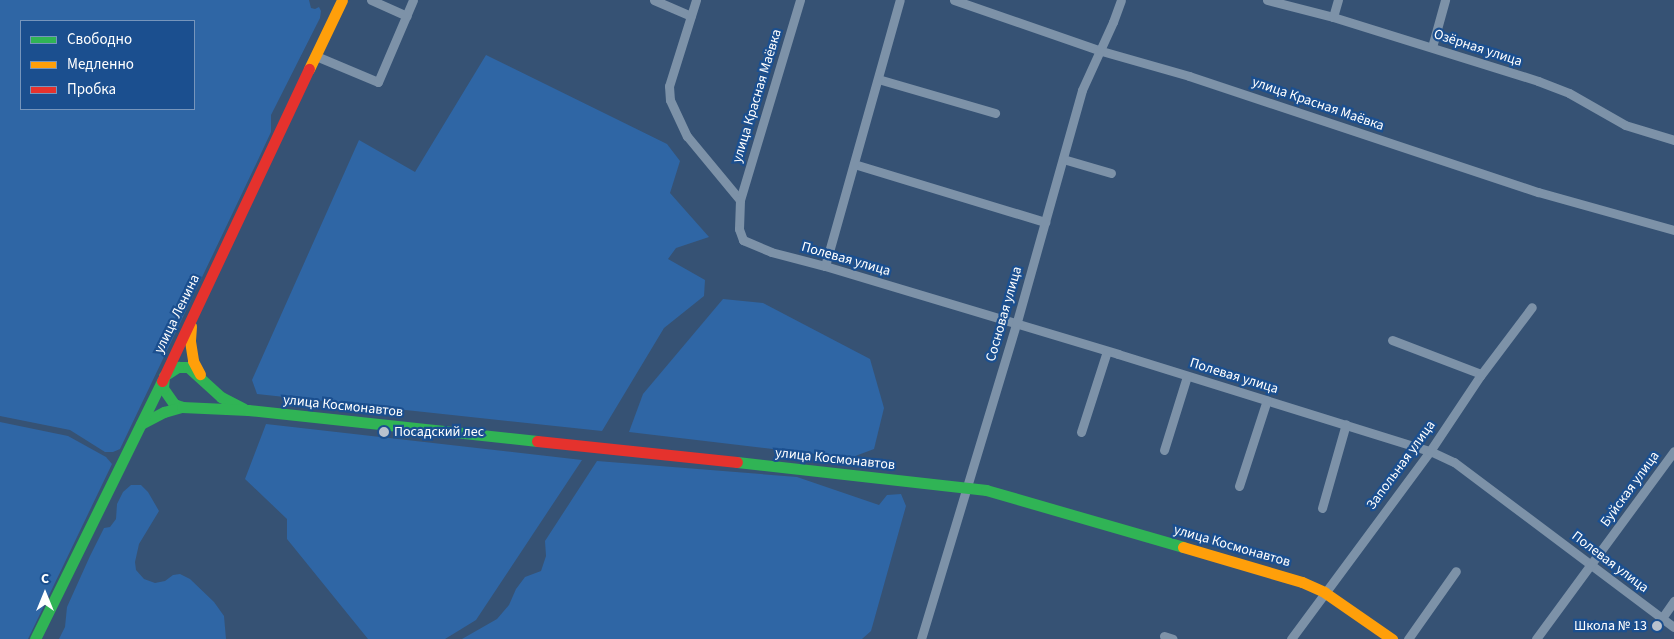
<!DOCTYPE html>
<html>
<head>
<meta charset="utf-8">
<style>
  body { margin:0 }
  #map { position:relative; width:1674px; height:639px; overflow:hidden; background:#365274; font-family:"Source Sans 3",sans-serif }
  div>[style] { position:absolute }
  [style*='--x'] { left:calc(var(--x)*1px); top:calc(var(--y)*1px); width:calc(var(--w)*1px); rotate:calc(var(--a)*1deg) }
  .green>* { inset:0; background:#2f66a5 }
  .street>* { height:9px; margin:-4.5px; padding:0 4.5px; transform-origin:4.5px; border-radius:4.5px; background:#7d92a8 }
  .fast>* { height:11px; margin:-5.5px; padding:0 5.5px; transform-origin:5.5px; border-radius:5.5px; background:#30b455 }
  .slow>* { height:11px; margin:-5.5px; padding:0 5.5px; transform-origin:5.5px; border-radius:5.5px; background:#ff9f0a }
  .jam>* { height:11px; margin:-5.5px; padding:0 5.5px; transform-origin:5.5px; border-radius:5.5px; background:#e5322d }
  .dots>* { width:14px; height:14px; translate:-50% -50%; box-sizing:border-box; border:2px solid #1b4f8f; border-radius:50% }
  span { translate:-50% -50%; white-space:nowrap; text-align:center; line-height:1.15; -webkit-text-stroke:4.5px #1b4f8f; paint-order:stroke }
  .street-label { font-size:14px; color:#fff }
  .poi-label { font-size:14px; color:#fff }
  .left { translate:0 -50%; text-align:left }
  .right { translate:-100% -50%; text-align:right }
  .legend { position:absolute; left:20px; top:20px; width:175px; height:90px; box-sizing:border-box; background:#1b4f8f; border:1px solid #7695bc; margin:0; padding:6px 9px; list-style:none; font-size:15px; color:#fff }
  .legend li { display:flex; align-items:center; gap:10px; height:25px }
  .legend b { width:25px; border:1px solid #7695bc }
  .north { position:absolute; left:20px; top:569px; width:50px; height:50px; -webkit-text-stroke:4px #1b4f8f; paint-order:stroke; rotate:0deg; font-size:14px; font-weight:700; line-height:20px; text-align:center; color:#fff }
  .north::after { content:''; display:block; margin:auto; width:18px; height:22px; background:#fff; clip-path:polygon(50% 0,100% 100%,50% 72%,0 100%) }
</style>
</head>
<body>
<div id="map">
  <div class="green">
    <i style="clip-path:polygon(evenodd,0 0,309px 0,311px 8px,315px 9px,319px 7px,321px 11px,320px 18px,271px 115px,271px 132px,257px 162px,120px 449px,113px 452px,105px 452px,70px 430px,0 416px,0 0,21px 21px,194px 21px,194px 109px,21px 109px,21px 21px)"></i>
    <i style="clip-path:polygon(486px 55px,667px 144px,680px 161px,670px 193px,709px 237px,676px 248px,668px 259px,705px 280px,704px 296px,664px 328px,602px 431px,257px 394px,252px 380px,359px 140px,415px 172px)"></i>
    <i style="clip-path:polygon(723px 299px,763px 303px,870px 359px,884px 408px,874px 449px,850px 458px,629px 432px,643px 394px)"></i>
    <i style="clip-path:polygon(0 422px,68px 436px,106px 457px,112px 464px,28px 639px,0 639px)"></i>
    <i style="clip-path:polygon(266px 424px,582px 460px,476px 620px,445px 639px,368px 639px,287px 539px,287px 519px,245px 479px)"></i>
    <i style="clip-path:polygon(597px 461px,797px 477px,879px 505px,887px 495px,901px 494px,906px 506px,871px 631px,862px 639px,462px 639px,497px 619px,509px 605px,516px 589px,525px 577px,541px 571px,546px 556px,545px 541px)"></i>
    <i style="clip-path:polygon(131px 485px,141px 485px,148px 492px,159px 511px,139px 544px,135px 562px,136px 570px,144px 579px,155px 583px,165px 581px,173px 575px,180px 574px,190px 579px,214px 602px,224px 616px,226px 639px,59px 639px,65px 627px,67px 607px,90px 556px,104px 528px,110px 527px,116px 519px,117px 504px,123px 492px)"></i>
  </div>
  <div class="street">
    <i style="--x:371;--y:0;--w:39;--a:24"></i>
    <i style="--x:654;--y:0;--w:40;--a:23.4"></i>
    <i style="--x:696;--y:0;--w:90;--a:107.4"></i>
    <i style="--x:669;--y:86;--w:14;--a:86"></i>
    <i style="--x:670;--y:100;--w:40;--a:65"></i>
    <i style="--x:687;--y:136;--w:83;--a:50.4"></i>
    <i style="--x:800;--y:0;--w:209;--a:106.7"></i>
    <i style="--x:740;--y:200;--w:29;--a:92"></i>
    <i style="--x:739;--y:229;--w:12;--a:70"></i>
    <i style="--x:743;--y:240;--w:30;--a:23"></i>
    <i style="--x:771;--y:252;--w:56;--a:14.5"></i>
    <i style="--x:825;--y:266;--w:306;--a:16.7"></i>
    <i style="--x:1118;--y:354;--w:327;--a:17.3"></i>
    <i style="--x:1430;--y:451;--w:26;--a:25"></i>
    <i style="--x:1454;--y:462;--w:275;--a:36.9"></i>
    <i style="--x:954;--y:0;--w:152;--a:19.1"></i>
    <i style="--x:1098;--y:50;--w:95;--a:15.9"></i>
    <i style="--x:1189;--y:76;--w:368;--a:18.4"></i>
    <i style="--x:1538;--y:192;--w:141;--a:15.6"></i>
    <i style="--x:1267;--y:0;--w:68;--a:14.4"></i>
    <i style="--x:1333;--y:17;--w:215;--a:17.3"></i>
    <i style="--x:1538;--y:81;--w:33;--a:21"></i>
    <i style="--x:1569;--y:93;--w:64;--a:29.7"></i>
    <i style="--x:1625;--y:125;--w:51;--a:17"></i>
    <i style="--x:1333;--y:17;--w:18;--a:-74"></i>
    <i style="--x:1432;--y:47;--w:49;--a:-74.5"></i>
    <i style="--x:316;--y:56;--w:67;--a:22.8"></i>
    <i style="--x:378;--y:82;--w:89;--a:-66.9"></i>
    <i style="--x:878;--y:79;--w:122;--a:16.2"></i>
    <i style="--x:1063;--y:159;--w:50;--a:16.3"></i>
    <i style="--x:854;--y:164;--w:200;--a:16.9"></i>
    <i style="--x:825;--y:266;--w:276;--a:-74.3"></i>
    <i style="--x:1392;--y:340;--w:95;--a:20.9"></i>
    <i style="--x:1081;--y:432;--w:85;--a:-72.2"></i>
    <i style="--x:1164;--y:450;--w:77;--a:-72.7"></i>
    <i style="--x:1239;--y:486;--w:90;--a:-72"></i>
    <i style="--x:1322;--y:508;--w:87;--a:-74.1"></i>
    <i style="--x:1662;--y:618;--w:21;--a:-55"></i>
    <i style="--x:1164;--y:636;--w:9;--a:18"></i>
    <i style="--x:921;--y:639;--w:328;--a:-73.2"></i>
    <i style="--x:1016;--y:325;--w:244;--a:-74.3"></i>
    <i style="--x:1082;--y:90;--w:75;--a:-65.5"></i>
    <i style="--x:1113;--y:22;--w:23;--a:-70"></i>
    <i style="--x:1291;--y:639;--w:234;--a:-53.5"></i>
    <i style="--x:1430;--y:451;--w:90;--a:-56.3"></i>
    <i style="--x:1480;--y:376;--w:86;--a:-53"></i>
    <i style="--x:1408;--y:639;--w:83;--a:-54.8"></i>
    <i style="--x:1536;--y:639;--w:233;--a:-53.7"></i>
  </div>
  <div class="fast">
    <i style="--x:182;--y:407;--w:9;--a:-159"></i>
    <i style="--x:174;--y:404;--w:19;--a:-125"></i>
    <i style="--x:163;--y:388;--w:12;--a:-85"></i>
    <i style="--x:164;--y:376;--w:17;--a:-33"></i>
    <i style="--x:178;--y:367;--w:10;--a:0"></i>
    <i style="--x:188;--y:367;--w:45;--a:42.3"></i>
    <i style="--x:221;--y:397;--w:25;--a:27"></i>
    <i style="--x:141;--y:424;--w:26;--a:-28"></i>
    <i style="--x:164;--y:412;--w:19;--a:-16"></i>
    <i style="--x:182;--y:407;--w:66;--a:2.6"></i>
    <i style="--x:248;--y:410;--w:291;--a:6.1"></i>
    <i style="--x:737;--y:462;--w:251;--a:6.4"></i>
    <i style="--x:986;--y:490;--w:205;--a:16.1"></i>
    <i style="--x:35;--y:639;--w:288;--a:-63.8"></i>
  </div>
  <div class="slow">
    <i style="--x:309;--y:69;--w:76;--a:-64.4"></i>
    <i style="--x:191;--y:326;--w:15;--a:94"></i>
    <i style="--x:190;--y:341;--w:20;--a:81"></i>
    <i style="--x:193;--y:361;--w:15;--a:62"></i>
    <i style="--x:1183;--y:547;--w:124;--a:16.4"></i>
    <i style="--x:1302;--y:582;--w:24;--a:24"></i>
    <i style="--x:1324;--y:592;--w:83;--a:34.7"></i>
  </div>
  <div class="jam">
    <i style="--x:162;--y:381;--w:345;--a:-64.8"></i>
    <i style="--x:537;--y:441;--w:201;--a:6"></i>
  </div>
  <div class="dots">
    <i style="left:384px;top:432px;background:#b9c2ce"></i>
    <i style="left:1657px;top:626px;background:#b9c2ce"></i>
  </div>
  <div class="street-label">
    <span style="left:1478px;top:48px;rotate:18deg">Озёрная улица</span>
    <span style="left:757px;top:96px;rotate:-73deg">улица Красная Маёвка</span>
    <span style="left:1318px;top:104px;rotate:19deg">улица Красная Маёвка</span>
    <span style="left:846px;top:259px;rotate:16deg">Полевая улица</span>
    <span style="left:177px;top:314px;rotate:-64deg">улица Ленина</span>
    <span style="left:1004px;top:314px;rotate:-74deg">Сосновая улица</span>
    <span style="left:1234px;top:376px;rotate:17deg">Полевая улица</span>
    <span style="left:343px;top:406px;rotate:6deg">улица Космонавтов</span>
    <span style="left:835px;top:459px;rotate:6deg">улица Космонавтов</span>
    <span style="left:1401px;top:465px;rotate:-54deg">Запольная улица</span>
    <span style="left:1630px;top:489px;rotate:-54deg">Буйская улица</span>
    <span style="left:1232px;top:546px;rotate:16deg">улица Космонавтов</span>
    <span style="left:1610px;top:562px;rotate:37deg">Полевая улица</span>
  </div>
  <div class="poi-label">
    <span class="left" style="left:394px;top:432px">Посадский лес</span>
    <span class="right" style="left:1647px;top:626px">Школа № 13</span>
  </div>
  <ul class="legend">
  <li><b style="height:6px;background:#30b455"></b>Свободно</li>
  <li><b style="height:6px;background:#ff9f0a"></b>Медленно</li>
  <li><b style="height:6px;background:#e5322d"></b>Пробка</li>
  </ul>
  <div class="north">С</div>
</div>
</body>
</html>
